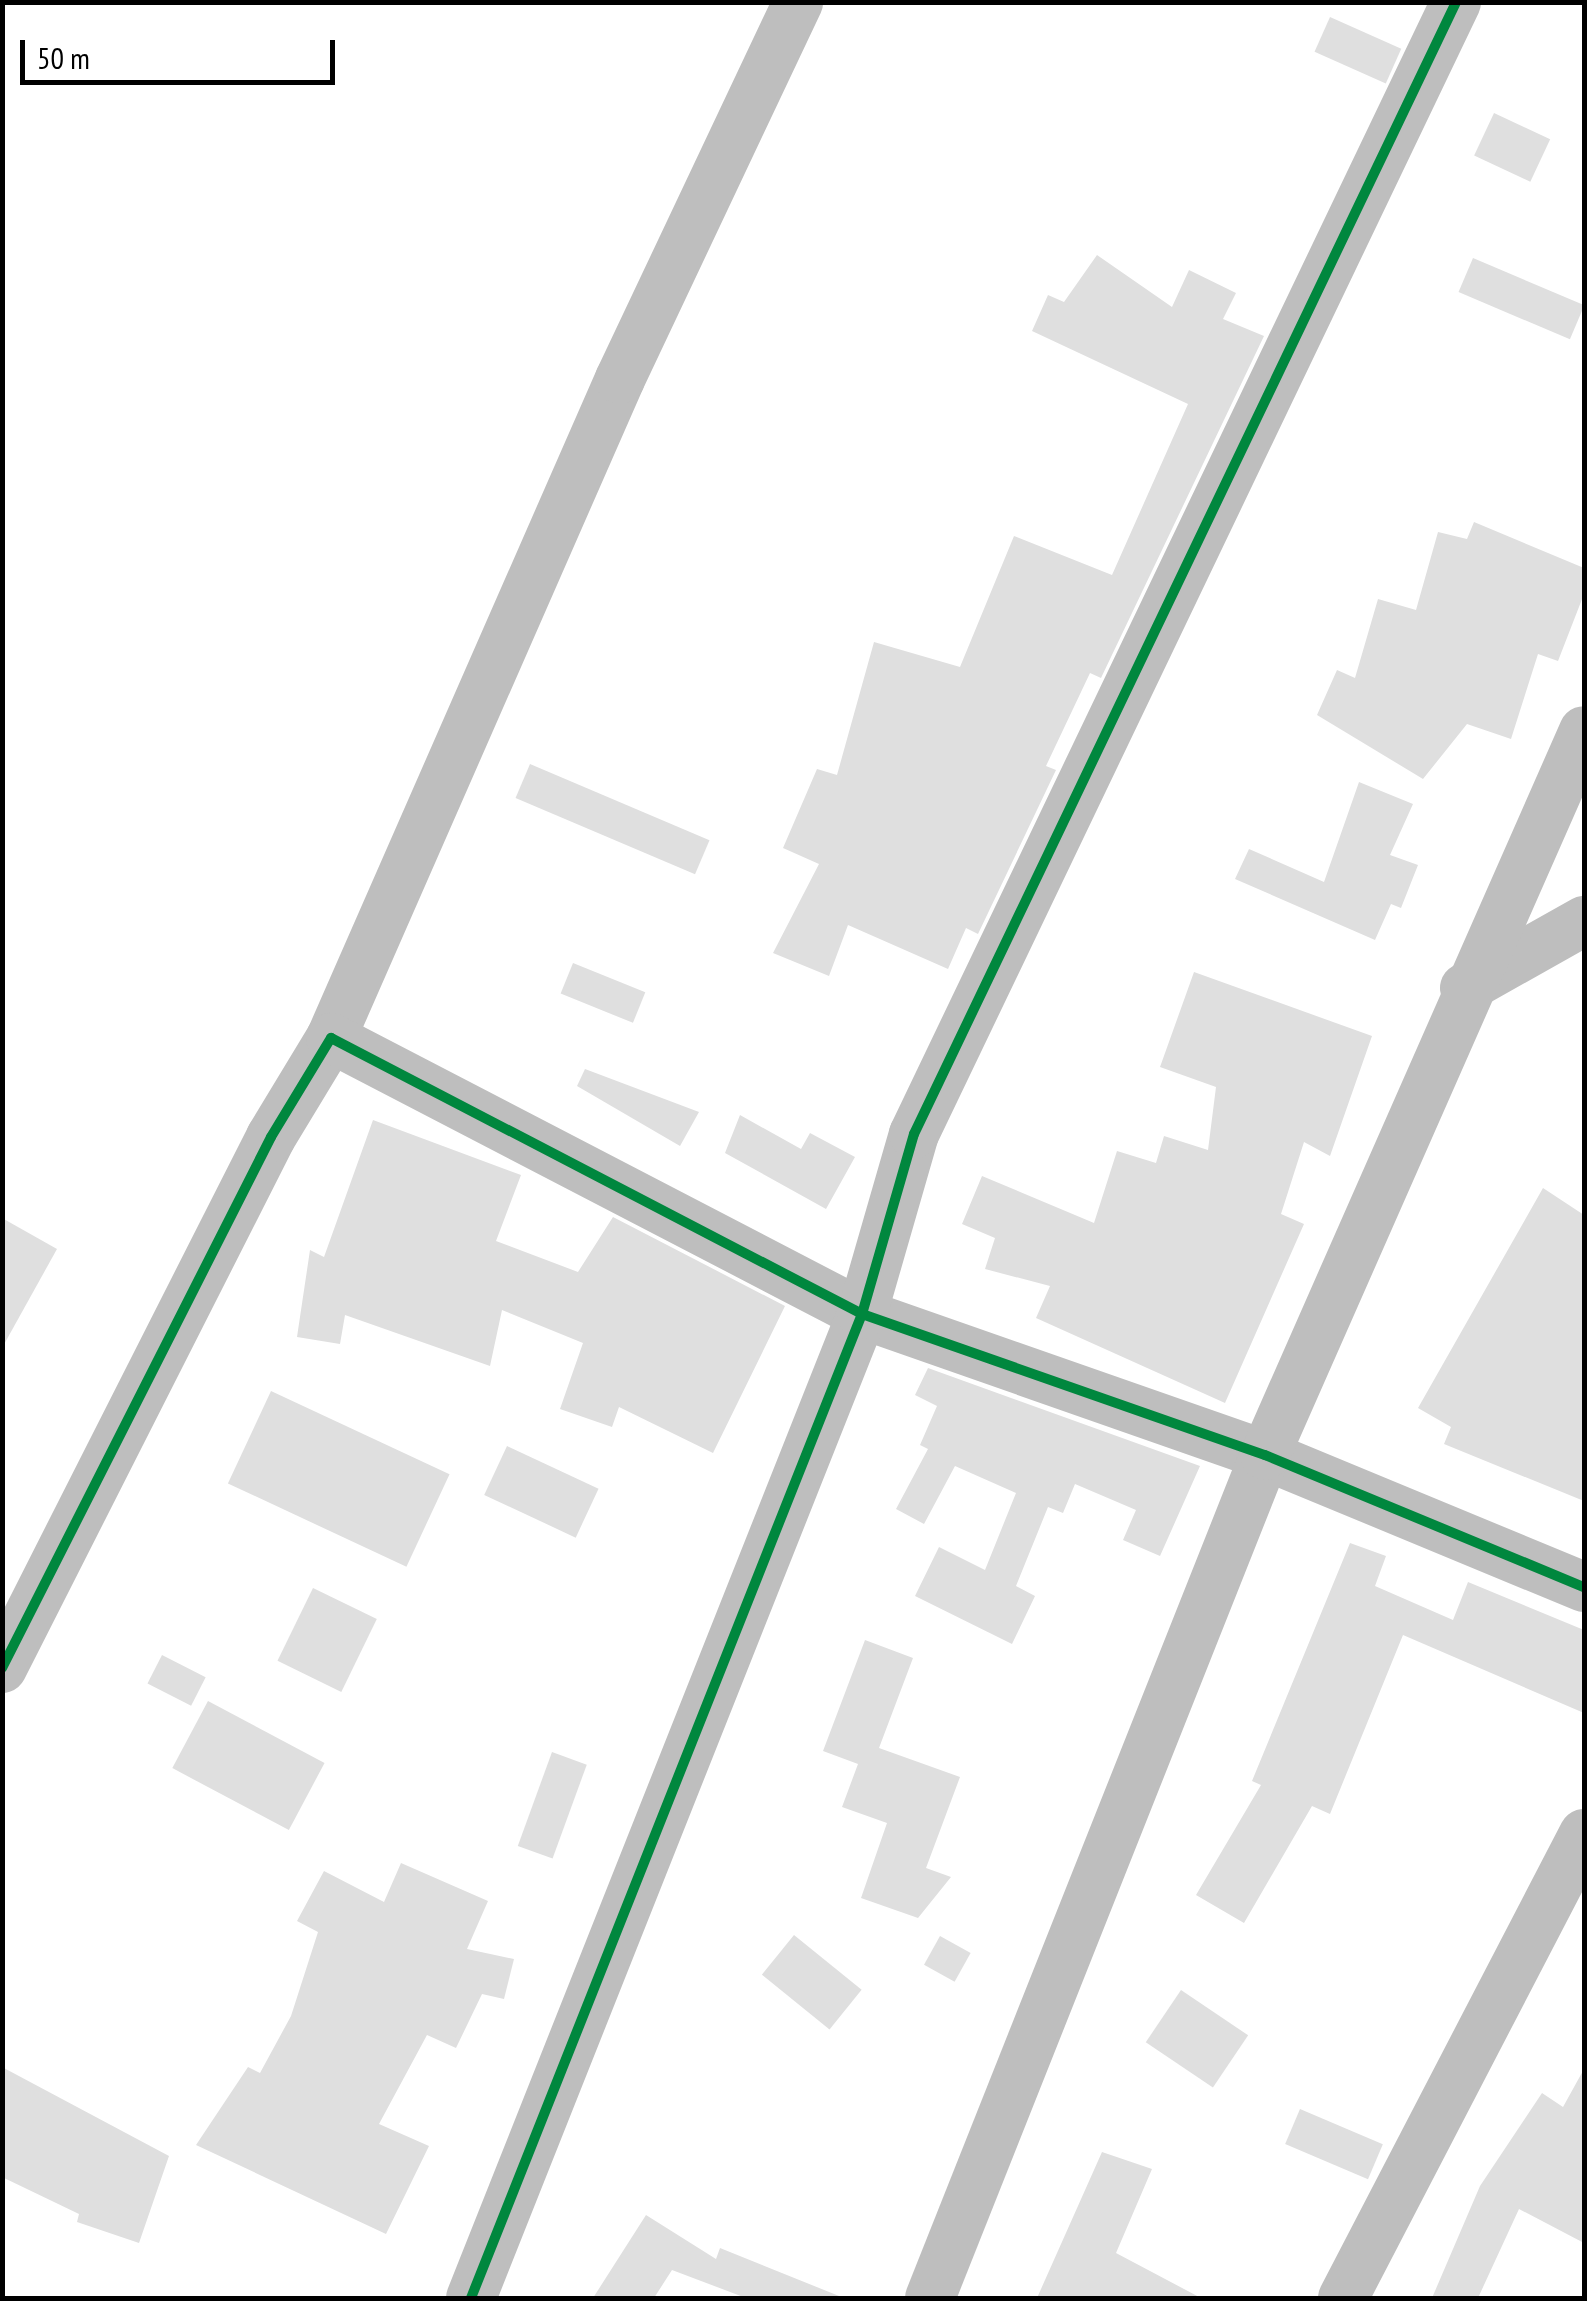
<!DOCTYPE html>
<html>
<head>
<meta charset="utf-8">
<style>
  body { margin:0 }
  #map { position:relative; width:1587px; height:2301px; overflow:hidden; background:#fff; font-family:"PT Sans Narrow",sans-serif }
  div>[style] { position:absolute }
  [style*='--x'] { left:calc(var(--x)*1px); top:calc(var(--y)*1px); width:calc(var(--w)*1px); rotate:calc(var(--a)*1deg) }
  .building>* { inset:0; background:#dfdfdf; transform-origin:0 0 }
  .minor>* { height:50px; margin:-25px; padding:0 25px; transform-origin:25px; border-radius:25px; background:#bebebe }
  .cycleway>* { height:10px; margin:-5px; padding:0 5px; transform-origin:5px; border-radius:5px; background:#00873e }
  span { translate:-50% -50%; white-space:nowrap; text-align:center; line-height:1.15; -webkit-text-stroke:8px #fff; paint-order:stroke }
  .frame { position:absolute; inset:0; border:5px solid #000; pointer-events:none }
  .scale { position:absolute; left:20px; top:40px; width:315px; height:45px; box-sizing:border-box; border:5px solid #000; border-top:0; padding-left:12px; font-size:30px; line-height:35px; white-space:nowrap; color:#000; -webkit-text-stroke:8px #fff; paint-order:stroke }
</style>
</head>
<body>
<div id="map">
  <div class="building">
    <i style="left:1330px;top:17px;width:78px;height:38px;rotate:24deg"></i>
    <i style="left:1494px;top:113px;width:62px;height:47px;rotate:25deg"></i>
    <i style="clip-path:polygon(1097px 255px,1172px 307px,1189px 270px,1236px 293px,1223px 319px,1264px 336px,1101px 678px,1090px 673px,1046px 766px,1056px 770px,978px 934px,966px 928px,948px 969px,848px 925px,829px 976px,773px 953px,819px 864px,783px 848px,817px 769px,837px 775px,874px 642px,960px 667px,1014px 536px,1112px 575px,1188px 404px,1032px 331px,1048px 295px,1064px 302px)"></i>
    <i style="left:1473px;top:258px;width:121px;height:37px;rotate:23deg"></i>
    <i style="clip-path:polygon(1474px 522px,1584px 568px,1584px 594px,1558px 661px,1538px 654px,1511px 739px,1467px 724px,1423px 779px,1317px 715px,1337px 670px,1355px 678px,1378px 599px,1416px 610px,1438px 532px,1467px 539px)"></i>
    <i style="left:530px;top:764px;width:195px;height:37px;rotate:23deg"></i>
    <i style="clip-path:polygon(1359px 782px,1413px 804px,1390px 855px,1418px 865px,1401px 908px,1391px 904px,1375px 940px,1235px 879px,1249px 849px,1324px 882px)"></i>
    <i style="left:573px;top:963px;width:78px;height:33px;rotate:22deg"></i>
    <i style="clip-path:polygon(1194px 972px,1372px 1036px,1330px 1156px,1304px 1142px,1281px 1214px,1304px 1224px,1225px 1403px,1036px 1318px,1050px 1286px,985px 1269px,995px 1238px,962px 1224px,982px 1176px,1094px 1223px,1117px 1151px,1156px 1163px,1164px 1136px,1208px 1150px,1216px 1087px,1160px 1067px)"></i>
    <i style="clip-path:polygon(585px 1069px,699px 1112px,680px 1146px,577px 1086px)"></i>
    <i style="clip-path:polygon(740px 1115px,801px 1149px,810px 1133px,855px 1157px,826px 1209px,725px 1153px)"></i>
    <i style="clip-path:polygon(373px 1120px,521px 1175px,496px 1241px,578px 1272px,613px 1217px,785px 1306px,713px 1453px,619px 1407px,612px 1427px,560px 1409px,583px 1343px,502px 1310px,490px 1366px,345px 1315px,340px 1344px,297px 1337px,310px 1250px,324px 1257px)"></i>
    <i style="clip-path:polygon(1543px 1188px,1584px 1215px,1584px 1501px,1444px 1444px,1451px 1427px,1418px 1408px)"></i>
    <i style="clip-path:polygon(2px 1218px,57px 1249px,2px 1348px)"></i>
    <i style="clip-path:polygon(928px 1368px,1200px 1466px,1160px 1556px,1123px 1540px,1136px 1510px,1075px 1484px,1063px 1513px,1048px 1507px,1016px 1586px,1035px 1596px,1012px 1644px,915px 1596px,939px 1547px,985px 1570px,1016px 1493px,955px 1466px,924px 1524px,896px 1509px,928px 1449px,920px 1445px,937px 1406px,915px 1395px)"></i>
    <i style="left:271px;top:1391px;width:197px;height:102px;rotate:25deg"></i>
    <i style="left:507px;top:1446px;width:101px;height:54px;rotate:25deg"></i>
    <i style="clip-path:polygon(1350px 1543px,1386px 1556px,1375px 1586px,1453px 1620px,1468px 1582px,1584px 1630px,1584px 1713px,1403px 1635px,1330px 1814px,1312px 1806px,1244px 1923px,1196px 1895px,1261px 1785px,1252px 1781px)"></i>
    <i style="left:313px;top:1588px;width:71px;height:81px;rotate:26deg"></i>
    <i style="clip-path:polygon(865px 1640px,913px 1658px,879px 1748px,960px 1777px,926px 1868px,951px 1877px,918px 1918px,861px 1898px,887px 1823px,842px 1807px,858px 1764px,823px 1751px)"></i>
    <i style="left:162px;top:1655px;width:49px;height:32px;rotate:27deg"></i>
    <i style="left:208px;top:1701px;width:132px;height:76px;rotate:28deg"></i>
    <i style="left:552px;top:1752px;width:37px;height:100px;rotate:20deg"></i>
    <i style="clip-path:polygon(401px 1863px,488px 1901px,467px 1949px,514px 1959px,504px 1999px,482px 1994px,456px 2048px,427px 2035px,379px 2124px,429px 2146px,386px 2234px,196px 2145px,248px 2067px,260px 2073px,291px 2016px,318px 1932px,297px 1921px,324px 1871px,384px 1902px)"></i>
    <i style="left:794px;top:1935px;width:87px;height:51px;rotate:39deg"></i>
    <i style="left:940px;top:1936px;width:35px;height:33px;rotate:29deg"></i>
    <i style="left:1181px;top:1990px;width:81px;height:63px;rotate:34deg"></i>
    <i style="clip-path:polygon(2px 2067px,169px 2156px,139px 2243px,77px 2222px,79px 2214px,2px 2177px)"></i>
    <i style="clip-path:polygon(1584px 2069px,1584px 2243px,1519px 2209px,1478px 2298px,1432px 2298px,1480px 2186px,1542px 2093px,1563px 2107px)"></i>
    <i style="left:1300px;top:2109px;width:90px;height:38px;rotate:23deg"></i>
    <i style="clip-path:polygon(1102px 2152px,1152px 2169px,1116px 2253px,1201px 2298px,1037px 2298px)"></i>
    <i style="clip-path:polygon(646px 2215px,716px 2259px,720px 2248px,844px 2298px,746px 2298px,672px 2270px,654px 2298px,593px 2298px)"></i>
  </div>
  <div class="minor">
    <i style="--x:1465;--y:988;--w:137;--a:-29.4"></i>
    <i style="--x:331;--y:1038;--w:720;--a:-66.32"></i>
    <i style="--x:620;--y:379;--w:417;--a:-64.7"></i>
    <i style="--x:2;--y:1668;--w:595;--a:-63.13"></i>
    <i style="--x:271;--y:1137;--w:116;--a:-58.8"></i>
    <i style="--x:331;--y:1038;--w:598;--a:27.46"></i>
    <i style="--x:862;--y:1314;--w:427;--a:19.3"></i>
    <i style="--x:1265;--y:1455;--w:345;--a:22.5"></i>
    <i style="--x:471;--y:2298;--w:1059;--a:-68.33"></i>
    <i style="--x:862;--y:1314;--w:187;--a:-73.9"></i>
    <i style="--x:914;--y:1134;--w:1255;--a:-64.41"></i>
    <i style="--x:930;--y:2298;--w:907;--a:-68.33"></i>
    <i style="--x:1265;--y:1455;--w:791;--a:-66.22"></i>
    <i style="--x:1343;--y:2298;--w:523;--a:-62.55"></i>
  </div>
  <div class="cycleway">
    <i style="--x:2;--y:1668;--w:595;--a:-63.13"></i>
    <i style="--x:271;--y:1137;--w:116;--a:-58.8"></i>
    <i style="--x:331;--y:1038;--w:598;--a:27.46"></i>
    <i style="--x:862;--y:1314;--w:427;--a:19.3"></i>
    <i style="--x:1265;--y:1455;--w:345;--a:22.5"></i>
    <i style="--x:471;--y:2298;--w:1059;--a:-68.33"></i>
    <i style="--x:862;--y:1314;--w:187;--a:-73.9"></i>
    <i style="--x:914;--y:1134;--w:1255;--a:-64.41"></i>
  </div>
  <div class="frame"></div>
  <div class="scale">50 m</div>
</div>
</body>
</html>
